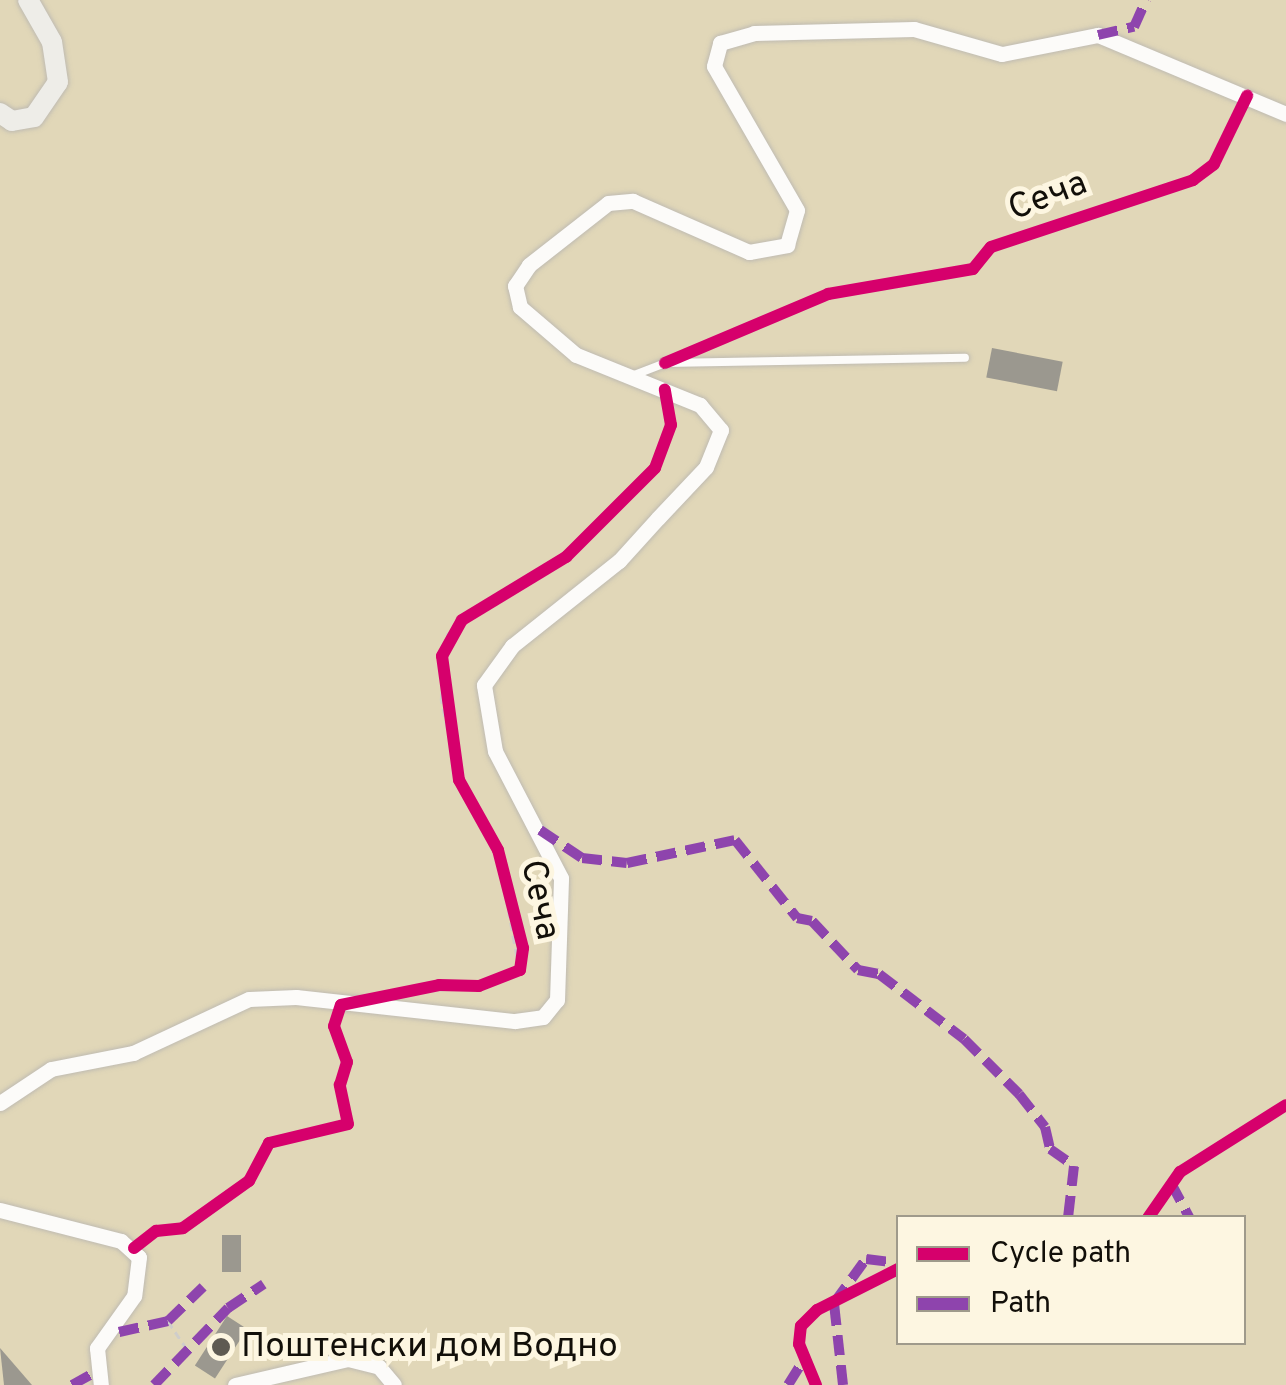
<!DOCTYPE html>
<html>
<head>
<meta charset="utf-8">
<style>
  body { margin:0 }
  #map { position:relative; width:1286px; height:1385px; overflow:hidden; background:#eae6da; font-family:Overpass,sans-serif }
  div>[style] { position:absolute }
  [style*='--x'] { left:calc(var(--x)*1px); top:calc(var(--y)*1px); width:calc(var(--w)*1px); rotate:calc(var(--a)*1deg) }
  .green>* { inset:0; background:#e1d7b8 }
  .building>* { inset:0; background:#9b988f; transform-origin:0 0 }
  .path>* { height:2.5px; margin-top:-1.25px; transform-origin:0; background:repeating-linear-gradient(90deg,#cfcdca 0 8px,transparent 0 13px) }
  .roads { filter:drop-shadow(0 0 2px #bfbbb2) drop-shadow(0 0 2px #bfbbb2) }
  .service>* { height:8px; margin:-4px; padding:0 4px; transform-origin:4px; border-radius:4px; background:#fcfbf9 }
  .minor>* { height:15px; margin:-7.5px; padding:0 7.5px; transform-origin:7.5px; border-radius:7.5px; background:#fcfbf9 }
  .secondary>* { height:20px; margin:-10px; padding:0 10px; transform-origin:10px; border-radius:10px; background:#eeede8 }
  .quiet>* { height:10px; margin-top:-5px; transform-origin:0; background:repeating-linear-gradient(90deg,#8e44ad 0 20px,transparent 0 30px) }
  .cycleway>* { height:12px; margin:-6px; padding:0 6px; transform-origin:6px; border-radius:6px; background:#d6006c }
  .dots>* { width:28px; height:28px; translate:-50% -50%; box-sizing:border-box; border:5px solid #fdf6e1; border-radius:50% }
  span { translate:-50% -50%; white-space:nowrap; text-align:center; line-height:1.15; -webkit-text-stroke:10px #fdf6e1; paint-order:stroke }
  .street-label { font-size:35px; color:#120f09 }
  .poi-label { font-size:35px; color:#120f09 }
  .left { translate:0 -50%; text-align:left }
  .legend { position:absolute; left:896px; top:1215px; width:350px; height:130px; box-sizing:border-box; background:#fdf6e1; border:2px solid #9f9a8b; margin:0; padding:12px 18px; list-style:none; font-size:30px; color:#120f09 }
  .legend li { display:flex; align-items:center; gap:20px; height:50px }
  .legend b { width:50px; border:2px solid #9f9a8b }
</style>
</head>
<body>
<div id="map">
  <div class="green">
    <i style="clip-path:polygon(evenodd,0 0,1286px 0,1286px 1385px,0 1385px,0 0,898px 1218px,1244px 1218px,1244px 1342px,898px 1342px,898px 1218px)"></i>
  </div>
  <div class="building">
    <i style="left:992px;top:348px;width:72px;height:30px;rotate:11deg"></i>
    <i style="left:222px;top:1235px;width:19px;height:37px"></i>
    <i style="left:227px;top:1316px;width:24px;height:59px;rotate:33deg"></i>
    <i style="clip-path:polygon(0 1348px,32px 1385px,4px 1385px)"></i>
  </div>
  <div class="path">
    <i style="--x:401;--y:994;--w:79;--a:-6.6"></i>
    <i style="--x:479;--y:985;--w:43;--a:-21.8"></i>
    <i style="--x:519;--y:969;--w:120;--a:-100.6"></i>
    <i style="--x:497;--y:851;--w:81;--a:-118.8"></i>
    <i style="--x:458;--y:780;--w:82;--a:-102"></i>
    <i style="--x:441;--y:700;--w:65;--a:-85.6"></i>
    <i style="--x:446;--y:635;--w:143;--a:-33.6"></i>
    <i style="--x:565;--y:556;--w:125;--a:-44.7"></i>
    <i style="--x:654;--y:468;--w:60;--a:-73.7"></i>
    <i style="--x:141;--y:1239;--w:46;--a:-19.2"></i>
    <i style="--x:184;--y:1224;--w:76;--a:-35.4"></i>
    <i style="--x:246;--y:1180;--w:45;--a:-62.3"></i>
    <i style="--x:267;--y:1140;--w:81;--a:-12.1"></i>
    <i style="--x:346;--y:1123;--w:110;--a:-95.2"></i>
    <i style="--x:168;--y:1321;--w:36;--a:56"></i>
  </div>
  <div class="roads">
    <div class="service">
      <i style="--x:629;--y:377;--w:39;--a:-21"></i>
      <i style="--x:665;--y:363;--w:300;--a:-1"></i>
    </div>
    <div class="minor">
      <i style="--x:0;--y:1103;--w:61;--a:-33.7"></i>
      <i style="--x:51;--y:1069;--w:84;--a:-11"></i>
      <i style="--x:133;--y:1053;--w:128;--a:-25"></i>
      <i style="--x:249;--y:999;--w:47;--a:-2.4"></i>
      <i style="--x:296;--y:997;--w:220;--a:6.3"></i>
      <i style="--x:515;--y:1021;--w:28;--a:-8"></i>
      <i style="--x:543;--y:1017;--w:22;--a:-51"></i>
      <i style="--x:557;--y:1000;--w:122;--a:-88.1"></i>
      <i style="--x:561;--y:878;--w:143;--a:-117.5"></i>
      <i style="--x:495;--y:751;--w:67;--a:-99.5"></i>
      <i style="--x:484;--y:685;--w:48;--a:-54.3"></i>
      <i style="--x:512;--y:646;--w:137;--a:-38.5"></i>
      <i style="--x:619;--y:561;--w:58;--a:-47.8"></i>
      <i style="--x:658;--y:518;--w:70;--a:-46.7"></i>
      <i style="--x:706;--y:467;--w:40;--a:-68"></i>
      <i style="--x:721;--y:430;--w:33;--a:-130"></i>
      <i style="--x:700;--y:405;--w:134;--a:-158"></i>
      <i style="--x:576;--y:355;--w:74;--a:-139.4"></i>
      <i style="--x:520;--y:307;--w:22;--a:-103"></i>
      <i style="--x:515;--y:286;--w:25;--a:-56"></i>
      <i style="--x:529;--y:265;--w:100;--a:-38.1"></i>
      <i style="--x:608;--y:203;--w:25;--a:-5"></i>
      <i style="--x:633;--y:201;--w:127;--a:23.7"></i>
      <i style="--x:749;--y:252;--w:39;--a:-10"></i>
      <i style="--x:787;--y:245;--w:36;--a:-74"></i>
      <i style="--x:797;--y:210;--w:166;--a:-120"></i>
      <i style="--x:714;--y:66;--w:24;--a:-75"></i>
      <i style="--x:720;--y:43;--w:35;--a:-16"></i>
      <i style="--x:754;--y:33;--w:160;--a:-1.4"></i>
      <i style="--x:914;--y:29;--w:91;--a:15.9"></i>
      <i style="--x:1002;--y:54;--w:98;--a:-11.2"></i>
      <i style="--x:1098;--y:35;--w:204;--a:22.8"></i>
      <i style="--x:0;--y:1210;--w:125;--a:14.4"></i>
      <i style="--x:121;--y:1241;--w:24;--a:42"></i>
      <i style="--x:139;--y:1257;--w:39;--a:97"></i>
      <i style="--x:134;--y:1296;--w:64;--a:125.4"></i>
      <i style="--x:97;--y:1348;--w:37;--a:84"></i>
      <i style="--x:235;--y:1385;--w:116;--a:-13"></i>
      <i style="--x:348;--y:1359;--w:32;--a:14"></i>
      <i style="--x:379;--y:1367;--w:23;--a:50"></i>
    </div>
    <div class="secondary">
      <i style="--x:0;--y:113;--w:14;--a:34"></i>
      <i style="--x:12;--y:121;--w:22;--a:-10"></i>
      <i style="--x:34;--y:117;--w:42;--a:-55.6"></i>
      <i style="--x:58;--y:82;--w:40;--a:-98.5"></i>
      <i style="--x:52;--y:42;--w:48;--a:-119.7"></i>
    </div>
  </div>
  <div class="quiet">
    <i style="--x:1098;--y:35;--w:37;--a:-13"></i>
    <i style="--x:1134;--y:27;--w:30;--a:-66"></i>
    <i style="--x:540;--y:830;--w:50;--a:33.7"></i>
    <i style="--x:582;--y:858;--w:45;--a:6.3"></i>
    <i style="--x:627;--y:863;--w:110;--a:-12"></i>
    <i style="--x:735;--y:840;--w:100;--a:51.5"></i>
    <i style="--x:797;--y:918;--w:15;--a:11"></i>
    <i style="--x:812;--y:921;--w:67;--a:46.8"></i>
    <i style="--x:858;--y:970;--w:21;--a:11"></i>
    <i style="--x:879;--y:974;--w:107;--a:37.4"></i>
    <i style="--x:964;--y:1039;--w:78;--a:45"></i>
    <i style="--x:1019;--y:1094;--w:42;--a:51.8"></i>
    <i style="--x:1045;--y:1127;--w:23;--a:77"></i>
    <i style="--x:1050;--y:1149;--w:29;--a:35"></i>
    <i style="--x:1074;--y:1166;--w:52;--a:96.6"></i>
    <i style="--x:1171;--y:1183;--w:40;--a:62"></i>
    <i style="--x:119;--y:1332;--w:50;--a:-12.7"></i>
    <i style="--x:168;--y:1321;--w:49;--a:-44.2"></i>
    <i style="--x:72;--y:1385;--w:26;--a:-29"></i>
    <i style="--x:154;--y:1385;--w:107;--a:-46.1"></i>
    <i style="--x:228;--y:1308;--w:43;--a:-33.7"></i>
    <i style="--x:788;--y:1385;--w:34;--a:-58"></i>
    <i style="--x:843;--y:1385;--w:82;--a:-96.3"></i>
    <i style="--x:834;--y:1303;--w:54;--a:-54"></i>
    <i style="--x:866;--y:1259;--w:32;--a:7"></i>
  </div>
  <div class="cycleway">
    <i style="--x:665;--y:363;--w:177;--a:-22.9"></i>
    <i style="--x:828;--y:294;--w:147;--a:-9.8"></i>
    <i style="--x:973;--y:269;--w:28;--a:-51"></i>
    <i style="--x:991;--y:247;--w:213;--a:-18.3"></i>
    <i style="--x:1193;--y:180;--w:26;--a:-37"></i>
    <i style="--x:1214;--y:164;--w:76;--a:-64.1"></i>
    <i style="--x:1148;--y:1218;--w:56;--a:-55.2"></i>
    <i style="--x:1180;--y:1172;--w:125;--a:-32.3"></i>
    <i style="--x:134;--y:1248;--w:28;--a:-38"></i>
    <i style="--x:156;--y:1231;--w:27;--a:-6"></i>
    <i style="--x:183;--y:1228;--w:81;--a:-35.5"></i>
    <i style="--x:249;--y:1181;--w:43;--a:-62.2"></i>
    <i style="--x:269;--y:1143;--w:81;--a:-13.5"></i>
    <i style="--x:348;--y:1124;--w:40;--a:-102"></i>
    <i style="--x:340;--y:1085;--w:24;--a:-73"></i>
    <i style="--x:347;--y:1062;--w:38;--a:-110"></i>
    <i style="--x:334;--y:1026;--w:22;--a:-72"></i>
    <i style="--x:341;--y:1005;--w:100;--a:-11.5"></i>
    <i style="--x:439;--y:985;--w:40;--a:1.4"></i>
    <i style="--x:479;--y:986;--w:44;--a:-21.3"></i>
    <i style="--x:520;--y:970;--w:22;--a:-82"></i>
    <i style="--x:523;--y:948;--w:101;--a:-104.3"></i>
    <i style="--x:498;--y:850;--w:80;--a:-119.1"></i>
    <i style="--x:459;--y:780;--w:125;--a:-97.8"></i>
    <i style="--x:442;--y:656;--w:41;--a:-60.9"></i>
    <i style="--x:462;--y:620;--w:122;--a:-31.2"></i>
    <i style="--x:566;--y:557;--w:126;--a:-45"></i>
    <i style="--x:655;--y:468;--w:46;--a:-69.6"></i>
    <i style="--x:671;--y:425;--w:36;--a:-100"></i>
    <i style="--x:816;--y:1385;--w:44;--a:-112.5"></i>
    <i style="--x:799;--y:1344;--w:18;--a:-84"></i>
    <i style="--x:801;--y:1326;--w:23;--a:-45"></i>
    <i style="--x:817;--y:1310;--w:91;--a:-26.8"></i>
  </div>
  <div class="dots">
    <i style="left:221px;top:1347px;background:#5e5a52"></i>
  </div>
  <div class="street-label">
    <span style="left:1048px;top:197px;rotate:-21deg">Сеча</span>
    <span style="left:539px;top:900px;rotate:78deg">Сеча</span>
  </div>
  <div class="poi-label">
    <span class="left" style="left:241px;top:1347px">Поштенски дом Водно</span>
  </div>
  <ul class="legend">
  <li><b style="height:12px;background:#d6006c"></b>Cycle path</li>
  <li><b style="height:12px;background:#8e44ad"></b>Path</li>
  </ul>
</div>
</body>
</html>
